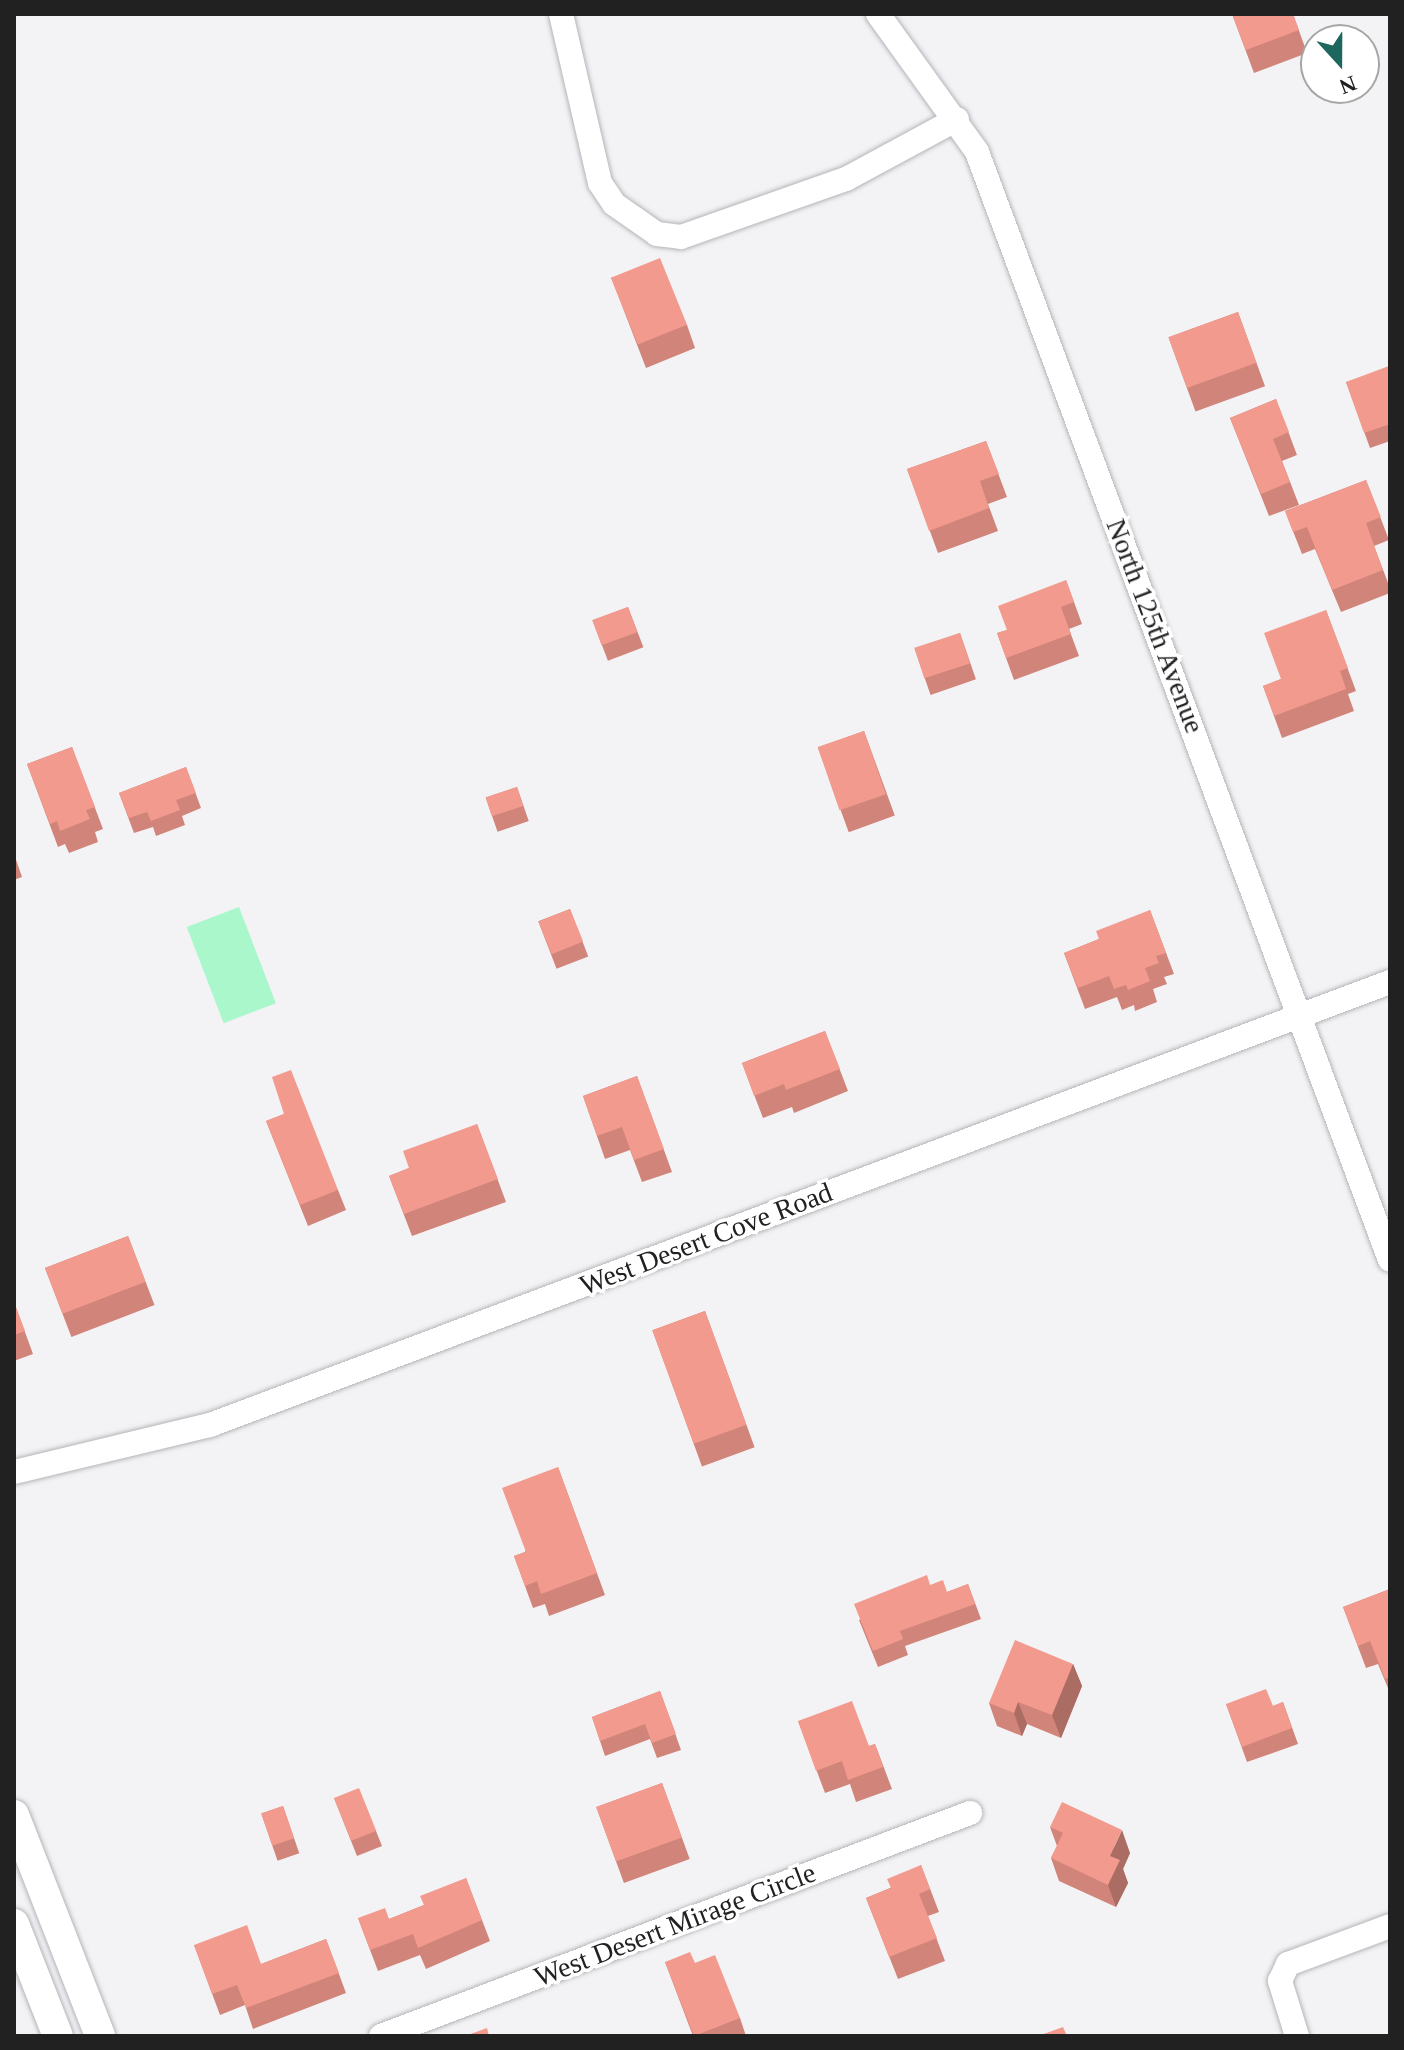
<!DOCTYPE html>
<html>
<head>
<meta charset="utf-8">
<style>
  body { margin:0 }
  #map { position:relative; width:1404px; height:2050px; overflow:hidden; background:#f3f3f6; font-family:Georgia,serif }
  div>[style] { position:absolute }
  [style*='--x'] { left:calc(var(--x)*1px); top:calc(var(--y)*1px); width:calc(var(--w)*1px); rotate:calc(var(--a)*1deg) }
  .green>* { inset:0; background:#abf7cc; transform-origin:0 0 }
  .roads { filter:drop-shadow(0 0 2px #b5b5b9) drop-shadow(0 0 2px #b5b5b9) }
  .minor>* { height:24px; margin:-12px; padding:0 12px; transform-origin:12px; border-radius:12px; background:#fff }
  .major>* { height:30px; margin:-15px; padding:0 15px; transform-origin:15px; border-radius:15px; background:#fff }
  .wall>* { inset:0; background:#d1847a; transform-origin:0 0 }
  .shaded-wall>* { inset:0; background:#aa6c63 }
  .building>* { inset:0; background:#f39a8e; transform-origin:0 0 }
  span { translate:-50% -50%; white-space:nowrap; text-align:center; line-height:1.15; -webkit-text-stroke:7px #fff; paint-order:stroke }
  .street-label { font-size:28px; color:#212122 }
  .frame { position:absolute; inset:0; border:16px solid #212122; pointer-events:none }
  .north { position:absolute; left:1300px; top:24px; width:80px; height:80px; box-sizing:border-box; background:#fff; border:2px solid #a6a6a7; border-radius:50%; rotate:159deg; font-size:22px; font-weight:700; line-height:32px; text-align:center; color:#212122 }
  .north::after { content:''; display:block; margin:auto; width:28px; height:36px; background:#1d675f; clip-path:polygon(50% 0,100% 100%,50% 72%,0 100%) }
</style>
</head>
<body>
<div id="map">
  <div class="green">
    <i style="left:239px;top:907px;width:103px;height:56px;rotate:69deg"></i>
  </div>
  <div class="roads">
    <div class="minor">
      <i style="--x:561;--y:14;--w:173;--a:77"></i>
      <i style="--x:600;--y:183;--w:25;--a:56"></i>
      <i style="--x:614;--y:204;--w:52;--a:34.9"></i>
      <i style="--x:657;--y:234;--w:24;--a:7"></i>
      <i style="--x:681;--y:237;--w:175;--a:-19.4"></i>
      <i style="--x:846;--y:179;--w:126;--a:-28.4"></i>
      <i style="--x:878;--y:14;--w:170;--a:54.3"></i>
      <i style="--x:977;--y:152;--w:1182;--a:69.56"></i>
      <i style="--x:14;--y:1472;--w:202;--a:-13.5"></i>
      <i style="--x:210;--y:1425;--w:1260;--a:-20.58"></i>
      <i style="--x:381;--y:2036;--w:630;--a:-20.74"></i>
      <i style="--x:1297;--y:2036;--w:58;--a:-107.2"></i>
      <i style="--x:1280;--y:1981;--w:19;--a:-65"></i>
      <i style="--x:1288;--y:1964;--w:109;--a:-20.4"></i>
    </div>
    <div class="major">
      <i style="--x:14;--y:1815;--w:237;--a:68.7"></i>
      <i style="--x:14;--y:1924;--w:120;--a:68.6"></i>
    </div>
  </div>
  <div class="wall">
    <i style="clip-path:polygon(1232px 14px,1293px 14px,1307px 53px,1254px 73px)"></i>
    <i style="clip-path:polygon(611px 277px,687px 325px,695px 348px,646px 368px)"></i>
    <i style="left:1238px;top:312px;width:79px;height:74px;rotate:70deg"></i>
    <i style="clip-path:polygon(1390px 368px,1390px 441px,1370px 448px,1346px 382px)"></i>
    <i style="clip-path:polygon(1276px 399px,1297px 455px,1282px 461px,1299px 505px,1269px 516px,1230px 418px)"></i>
    <i style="clip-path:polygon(986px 441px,1007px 497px,988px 504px,998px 531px,938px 553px,907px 469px)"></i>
    <i style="clip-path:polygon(1366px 480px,1389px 540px,1374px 546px,1390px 588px,1390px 593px,1341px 612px,1315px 549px,1302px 554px,1285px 511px)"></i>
    <i style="clip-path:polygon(1066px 580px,1082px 624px,1069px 629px,1079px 656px,1014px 680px,997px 633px,1007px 630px)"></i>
    <i style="left:628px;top:607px;width:43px;height:38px;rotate:69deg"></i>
    <i style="clip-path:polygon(1326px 610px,1356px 691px,1348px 694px,1354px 711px,1282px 738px,1263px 686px,1281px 679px)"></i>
    <i style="left:960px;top:633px;width:49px;height:48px;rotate:71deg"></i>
    <i style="left:864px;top:731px;width:90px;height:49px;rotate:70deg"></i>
    <i style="clip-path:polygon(72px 747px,103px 829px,95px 832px,98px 842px,69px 853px,65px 844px,58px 847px,27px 764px)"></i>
    <i style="clip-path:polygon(186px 767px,201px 808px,182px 816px,185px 825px,156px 836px,153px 827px,134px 833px,119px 793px)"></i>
    <i style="left:517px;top:787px;width:36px;height:33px;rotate:71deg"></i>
    <i style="clip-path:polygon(14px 854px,22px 877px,14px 880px)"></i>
    <i style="left:570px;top:909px;width:51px;height:34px;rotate:69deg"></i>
    <i style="clip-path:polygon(1150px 910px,1174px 974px,1164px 977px,1167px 984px,1153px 989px,1157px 1002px,1135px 1011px,1134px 1005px,1122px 1010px,1117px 997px,1085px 1009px,1064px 953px,1099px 939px)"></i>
    <i style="clip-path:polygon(825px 1031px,848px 1091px,794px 1113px,792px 1107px,763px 1118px,742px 1063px)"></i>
    <i style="clip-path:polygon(637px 1076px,672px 1172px,642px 1182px,630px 1150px,605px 1159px,583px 1096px)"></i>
    <i style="clip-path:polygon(284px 1114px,338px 1190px,346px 1210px,308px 1226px,266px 1121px)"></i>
    <i style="clip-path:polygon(477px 1124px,506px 1202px,412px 1236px,389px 1176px,409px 1168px)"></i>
    <i style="left:128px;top:1236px;width:74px;height:89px;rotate:69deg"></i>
    <i style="clip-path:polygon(14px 1302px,33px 1354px,14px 1361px)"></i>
    <i style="left:705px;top:1311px;width:145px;height:56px;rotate:70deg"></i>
    <i style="clip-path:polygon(558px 1467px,605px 1595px,549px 1616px,545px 1604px,533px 1608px,514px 1556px,525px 1552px)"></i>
    <i style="clip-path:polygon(968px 1584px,981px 1619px,905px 1646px,908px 1655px,878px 1667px,859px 1620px,930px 1585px,947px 1592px)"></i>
    <i style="clip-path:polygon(1390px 1589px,1390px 1693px,1378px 1664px,1366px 1668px,1343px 1607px)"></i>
    <i style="clip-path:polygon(1073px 1664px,1082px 1686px,1061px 1738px,1027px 1724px,1022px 1736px,997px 1726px,989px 1703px)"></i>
    <i style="clip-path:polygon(660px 1691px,681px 1750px,657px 1758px,650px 1739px,605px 1756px,592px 1717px)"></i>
    <i style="clip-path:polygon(1283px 1702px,1298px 1744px,1247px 1762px,1226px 1704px,1273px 1706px)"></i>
    <i style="clip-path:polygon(798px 1721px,869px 1746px,875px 1744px,892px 1789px,856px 1802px,850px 1784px,825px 1793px)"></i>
    <i style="left:662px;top:1783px;width:81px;height:70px;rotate:70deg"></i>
    <i style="clip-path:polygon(334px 1798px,376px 1831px,382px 1846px,357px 1856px)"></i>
    <i style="left:283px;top:1806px;width:50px;height:23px;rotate:71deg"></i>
    <i style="clip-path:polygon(1050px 1827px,1130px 1853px,1123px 1869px,1128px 1883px,1116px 1907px,1059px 1881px,1051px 1858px,1057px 1846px)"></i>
    <i style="clip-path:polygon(921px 1865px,939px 1912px,928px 1916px,945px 1961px,898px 1979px,866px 1898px,890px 1888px)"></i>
    <i style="clip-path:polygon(466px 1878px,490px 1941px,426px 1969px,420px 1955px,378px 1971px,358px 1918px,389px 1919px,424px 1905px)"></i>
    <i style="clip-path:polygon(326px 1939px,346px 1993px,253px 2029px,245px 2005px,220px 2015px,194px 1945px,261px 1964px)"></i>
    <i style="clip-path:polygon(665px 1962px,695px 1963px,740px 2018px,746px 2036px,693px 2036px)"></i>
  </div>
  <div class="shaded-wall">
    <i style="clip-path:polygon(1073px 1664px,1082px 1686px,1061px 1738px,1052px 1715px)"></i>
    <i style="clip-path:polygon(1018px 1702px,1027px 1724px,1022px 1736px,1014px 1713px)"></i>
    <i style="clip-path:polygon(1122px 1830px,1130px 1853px,1123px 1869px,1128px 1883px,1116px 1907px,1108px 1885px,1110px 1856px)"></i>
  </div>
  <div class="building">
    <i style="clip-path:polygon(1232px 14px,1293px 14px,1299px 30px,1246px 50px)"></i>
    <i style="left:660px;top:258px;width:72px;height:53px;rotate:68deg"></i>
    <i style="left:1238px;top:312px;width:54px;height:74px;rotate:70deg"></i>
    <i style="clip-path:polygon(1389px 366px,1390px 424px,1364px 433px,1346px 382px)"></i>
    <i style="clip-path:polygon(1276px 399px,1289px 432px,1273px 439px,1290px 482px,1261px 494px,1230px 418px)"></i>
    <i style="clip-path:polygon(986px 441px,999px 474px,980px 481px,989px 508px,929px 531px,907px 469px)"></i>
    <i style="clip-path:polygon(1366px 480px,1381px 517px,1366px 523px,1383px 570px,1332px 590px,1307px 527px,1293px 532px,1285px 511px)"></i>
    <i style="clip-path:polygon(1066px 580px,1074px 602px,1061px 607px,1071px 634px,1006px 658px,997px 633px,1007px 630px,998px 606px)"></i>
    <i style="left:628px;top:607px;width:27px;height:38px;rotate:70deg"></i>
    <i style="clip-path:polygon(1326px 610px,1348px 668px,1340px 671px,1346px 689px,1274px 716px,1263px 686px,1281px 679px,1264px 633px)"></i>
    <i style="left:960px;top:633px;width:32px;height:48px;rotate:72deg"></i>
    <i style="left:864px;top:731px;width:67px;height:49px;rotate:71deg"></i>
    <i style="clip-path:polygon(72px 747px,95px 807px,86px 810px,90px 819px,60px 831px,57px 821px,50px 824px,27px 764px)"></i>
    <i style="clip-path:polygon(186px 767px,196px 793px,176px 800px,180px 810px,151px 821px,147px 812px,129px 818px,119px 793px)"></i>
    <i style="left:517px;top:787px;width:20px;height:33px;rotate:72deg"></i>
    <i style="left:570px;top:909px;width:35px;height:34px;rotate:68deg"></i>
    <i style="clip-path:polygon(1150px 910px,1166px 953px,1156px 956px,1159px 963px,1145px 968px,1150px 981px,1128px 990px,1126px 985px,1114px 989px,1109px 976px,1078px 988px,1064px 953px,1099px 939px,1096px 931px)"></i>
    <i style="clip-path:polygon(825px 1031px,840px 1069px,786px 1090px,784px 1084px,754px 1096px,742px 1063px)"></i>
    <i style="clip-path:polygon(291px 1070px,338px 1190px,300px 1205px,266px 1121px,284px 1114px,272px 1077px)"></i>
    <i style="clip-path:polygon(637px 1076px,664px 1149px,634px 1160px,622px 1127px,597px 1136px,583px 1096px)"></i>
    <i style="clip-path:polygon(477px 1124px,498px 1179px,404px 1214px,389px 1176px,409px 1168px,403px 1151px)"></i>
    <i style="left:128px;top:1236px;width:49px;height:89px;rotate:69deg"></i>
    <i style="clip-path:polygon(14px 1302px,25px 1331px,14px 1335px)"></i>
    <i style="left:705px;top:1311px;width:121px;height:56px;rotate:70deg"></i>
    <i style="clip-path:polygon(558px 1467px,597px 1573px,541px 1594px,537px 1581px,525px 1586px,514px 1556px,526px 1552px,502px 1488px)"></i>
    <i style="clip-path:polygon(927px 1575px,930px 1585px,943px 1580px,947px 1592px,968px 1584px,975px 1604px,900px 1631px,903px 1639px,873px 1651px,854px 1604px)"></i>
    <i style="clip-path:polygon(1390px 1589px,1390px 1677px,1385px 1679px,1370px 1641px,1358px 1646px,1343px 1607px)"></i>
    <i style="clip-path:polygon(1015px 1640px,1073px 1664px,1052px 1715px,1018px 1702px,1014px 1713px,989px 1703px)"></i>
    <i style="clip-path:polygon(1266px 1689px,1273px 1706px,1283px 1702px,1292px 1728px,1242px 1747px,1226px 1704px)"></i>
    <i style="clip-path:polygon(660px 1691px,676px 1734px,652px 1743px,645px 1724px,600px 1741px,592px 1717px)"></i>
    <i style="clip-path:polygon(852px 1701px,869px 1746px,875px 1744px,883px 1767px,848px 1780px,842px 1761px,816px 1771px,798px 1721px)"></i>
    <i style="left:662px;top:1783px;width:58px;height:70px;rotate:70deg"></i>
    <i style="left:359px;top:1788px;width:46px;height:27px;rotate:68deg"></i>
    <i style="clip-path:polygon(1062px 1802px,1122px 1830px,1110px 1856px,1120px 1860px,1108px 1885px,1051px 1858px,1063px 1833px,1050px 1827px)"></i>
    <i style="left:283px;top:1806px;width:34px;height:23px;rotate:71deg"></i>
    <i style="clip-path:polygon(921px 1865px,930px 1889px,919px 1894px,937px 1938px,889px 1957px,866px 1898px,891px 1888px,887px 1879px)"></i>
    <i style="clip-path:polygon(466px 1878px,482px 1920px,418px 1948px,413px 1934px,370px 1950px,358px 1918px,385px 1908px,389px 1919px,424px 1905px,420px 1896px)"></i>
    <i style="clip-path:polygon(247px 1925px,261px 1964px,326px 1939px,339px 1973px,246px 2008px,237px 1985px,212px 1994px,194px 1945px)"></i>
    <i style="clip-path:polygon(690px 1952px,695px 1963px,715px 1955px,740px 2018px,694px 2036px,665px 1962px)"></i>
    <i style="clip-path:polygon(1063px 2027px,1067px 2036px,1038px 2036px)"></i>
    <i style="clip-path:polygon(487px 2028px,489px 2036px,465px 2036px)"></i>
  </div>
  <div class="street-label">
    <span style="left:1155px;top:626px;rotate:69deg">North 125th Avenue</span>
    <span style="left:706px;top:1239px;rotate:-21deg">West Desert Cove Road</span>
    <span style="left:675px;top:1925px;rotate:-21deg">West Desert Mirage Circle</span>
  </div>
  <div class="frame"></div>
  <div class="north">N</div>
</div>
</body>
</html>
